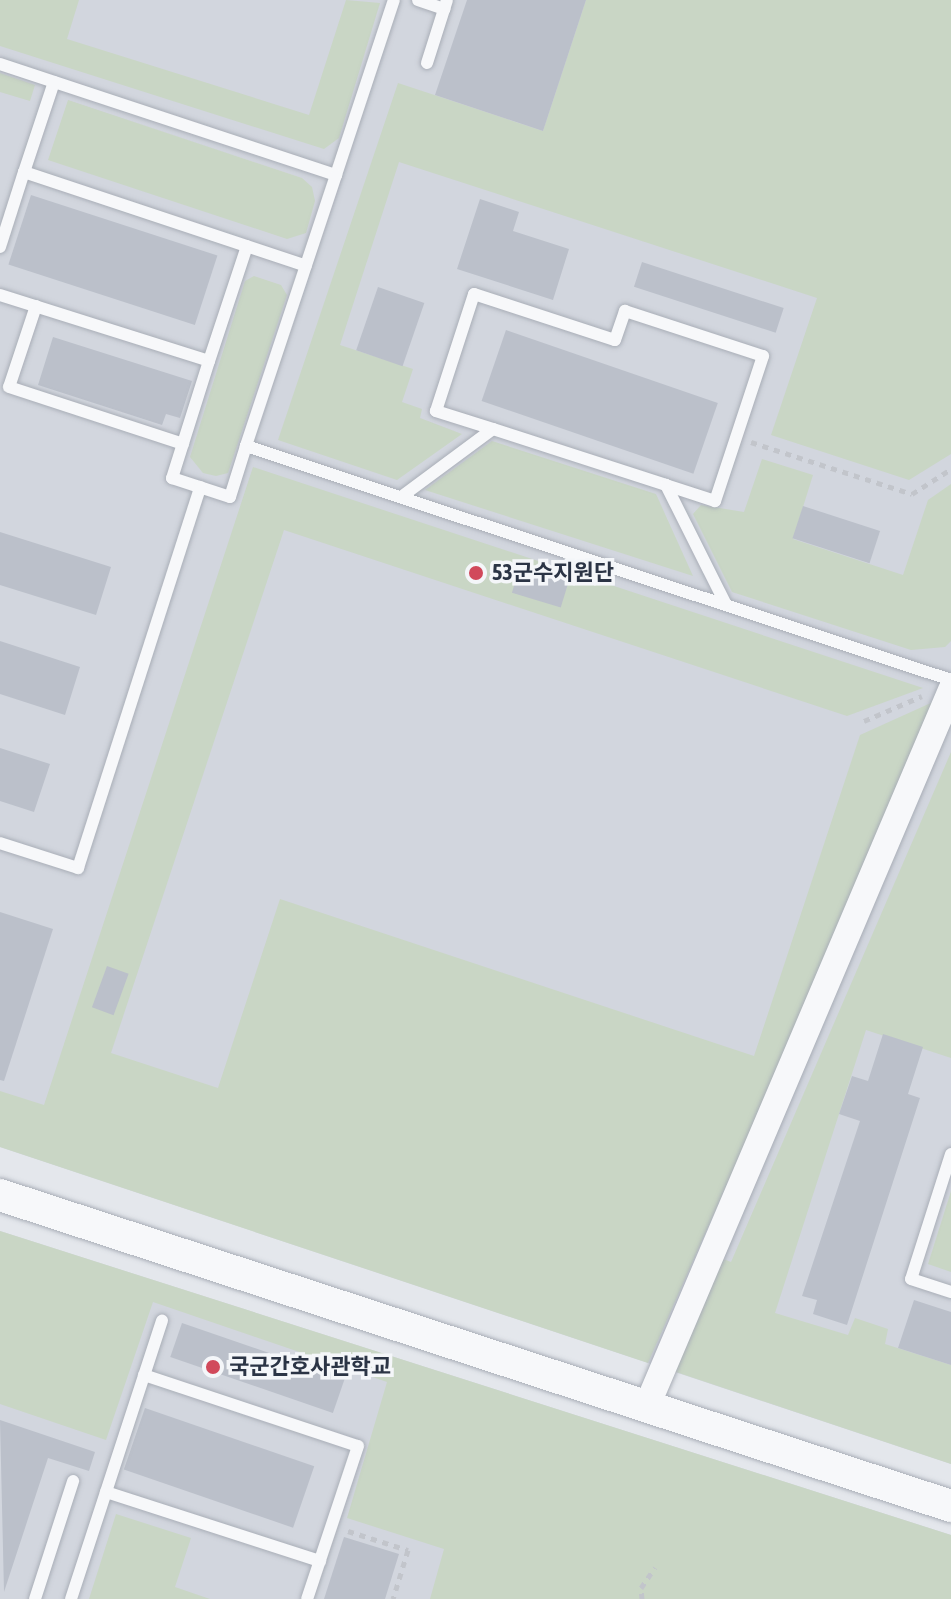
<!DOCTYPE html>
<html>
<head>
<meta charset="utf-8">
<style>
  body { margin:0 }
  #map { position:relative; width:951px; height:1599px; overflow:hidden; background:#e4e7ec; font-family:"Asap Condensed","Noto Sans KR",sans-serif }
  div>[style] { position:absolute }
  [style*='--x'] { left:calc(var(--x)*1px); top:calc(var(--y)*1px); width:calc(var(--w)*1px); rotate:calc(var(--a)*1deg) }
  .built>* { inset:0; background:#d2d6de }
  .green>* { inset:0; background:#c9d6c5 }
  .building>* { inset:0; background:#bbc0ca; transform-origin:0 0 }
  .path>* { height:5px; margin-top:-2.5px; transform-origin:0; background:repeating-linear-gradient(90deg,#c2c5cb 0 6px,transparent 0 12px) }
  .roads { filter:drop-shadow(0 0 2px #a9aeb7) drop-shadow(0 0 2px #a9aeb7) }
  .service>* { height:12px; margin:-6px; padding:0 6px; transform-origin:6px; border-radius:6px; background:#f7f8fa }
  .minor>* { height:26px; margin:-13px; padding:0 13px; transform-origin:13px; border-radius:13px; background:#f7f8fa }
  .tertiary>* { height:32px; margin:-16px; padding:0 16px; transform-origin:16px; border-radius:16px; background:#f7f8fa }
  .dots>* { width:22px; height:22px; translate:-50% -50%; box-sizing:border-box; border:4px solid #f4f6f9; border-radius:50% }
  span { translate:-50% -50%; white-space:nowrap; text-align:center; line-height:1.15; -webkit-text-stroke:7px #f4f6f9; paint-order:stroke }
  .poi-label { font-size:22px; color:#2b3445; font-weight:700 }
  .left { translate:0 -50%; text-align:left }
</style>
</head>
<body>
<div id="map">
  <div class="built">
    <i style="clip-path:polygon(0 0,951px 0,951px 1464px,0 1147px)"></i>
    <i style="clip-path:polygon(0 1231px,951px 1535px,951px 1599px,0 1599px)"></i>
  </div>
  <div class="green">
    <i style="clip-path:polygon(0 0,79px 0,67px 39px,309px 115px,346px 0,380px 3px,339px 138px,324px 149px,0 46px)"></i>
    <i style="clip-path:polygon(586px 0,951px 0,951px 454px,909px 480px,771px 435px,817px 298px,399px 162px,340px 345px,413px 369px,402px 402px,422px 409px,420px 418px,462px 434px,397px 480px,278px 440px,398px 83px,543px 131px)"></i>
    <i style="clip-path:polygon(0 73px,35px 85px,30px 101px,0 92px)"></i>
    <i style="clip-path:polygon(68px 100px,302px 178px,312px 187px,315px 201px,306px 233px,287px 239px,48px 160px)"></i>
    <i style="clip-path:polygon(254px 276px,281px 285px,287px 295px,228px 473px,216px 476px,203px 473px,190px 457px,245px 281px)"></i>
    <i style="clip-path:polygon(492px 441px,656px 494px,693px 576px,425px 490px)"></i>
    <i style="clip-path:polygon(762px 459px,813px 475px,793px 539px,903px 575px,928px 500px,951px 484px,951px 641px,945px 647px,911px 650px,732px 592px,693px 514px,701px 505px,744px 512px)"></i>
    <i style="clip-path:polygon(253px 467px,923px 688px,847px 716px,284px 530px,111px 1053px,218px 1088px,280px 899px,754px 1056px,860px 735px,933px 702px,935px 713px,648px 1363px,0 1147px,0 1091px,44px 1105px)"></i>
    <i style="clip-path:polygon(951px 752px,951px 1058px,866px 1030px,775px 1313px,848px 1335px,855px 1318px,888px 1329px,885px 1344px,951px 1365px,951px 1464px,670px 1370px,718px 1257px,731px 1262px)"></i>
    <i style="clip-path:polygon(951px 1191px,951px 1272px,928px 1264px)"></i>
    <i style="clip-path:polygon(0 1231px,951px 1535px,951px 1599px,430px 1599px,444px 1549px,347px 1518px,387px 1382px,153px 1302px,106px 1440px,0 1404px)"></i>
    <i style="clip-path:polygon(116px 1514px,191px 1538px,175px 1587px,210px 1599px,89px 1599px)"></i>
  </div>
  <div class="building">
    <i style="clip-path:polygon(467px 0,586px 0,543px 131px,435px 95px)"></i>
    <i style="left:31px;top:195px;width:196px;height:73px;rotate:18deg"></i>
    <i style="clip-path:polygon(480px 199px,519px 212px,513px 231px,569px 249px,553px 300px,457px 269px)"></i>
    <i style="left:642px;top:262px;width:149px;height:26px;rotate:18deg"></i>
    <i style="left:378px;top:287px;width:49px;height:67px;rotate:19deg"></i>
    <i style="left:506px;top:330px;width:224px;height:75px;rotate:19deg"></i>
    <i style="clip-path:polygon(53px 337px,192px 381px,180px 418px,166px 414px,162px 425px,38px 385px)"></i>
    <i style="left:803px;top:506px;width:81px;height:34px;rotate:18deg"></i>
    <i style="clip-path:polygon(0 532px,111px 567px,96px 615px,0 585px)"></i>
    <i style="left:521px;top:563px;width:51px;height:31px;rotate:17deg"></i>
    <i style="clip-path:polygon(0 641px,80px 667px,65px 715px,0 694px)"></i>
    <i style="clip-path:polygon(0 748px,50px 764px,34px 812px,0 801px)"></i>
    <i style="clip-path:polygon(0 912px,53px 929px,4px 1081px,0 1080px)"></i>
    <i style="left:107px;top:966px;width:23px;height:44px;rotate:20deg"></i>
    <i style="clip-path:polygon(883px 1034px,923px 1047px,908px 1094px,920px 1098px,847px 1325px,813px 1314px,817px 1300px,802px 1296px,860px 1121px,839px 1114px,852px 1076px,868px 1081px)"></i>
    <i style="clip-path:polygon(914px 1300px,951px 1312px,951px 1365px,898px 1348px)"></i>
    <i style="left:182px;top:1323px;width:172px;height:36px;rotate:19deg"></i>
    <i style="left:145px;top:1408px;width:179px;height:65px;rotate:19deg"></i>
    <i style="clip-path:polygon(0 1420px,95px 1452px,89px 1471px,48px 1458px,4px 1592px)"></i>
    <i style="clip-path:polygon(344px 1537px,399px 1554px,385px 1599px,324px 1599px)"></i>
  </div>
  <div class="path">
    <i style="--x:751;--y:442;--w:169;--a:17.9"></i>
    <i style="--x:912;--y:494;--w:46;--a:-32.7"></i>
    <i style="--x:864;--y:721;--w:63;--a:-23.3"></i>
    <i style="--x:348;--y:1531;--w:63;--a:17.6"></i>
    <i style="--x:408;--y:1550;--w:51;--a:107"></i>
    <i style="--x:642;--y:1599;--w:11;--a:-95"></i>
    <i style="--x:641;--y:1588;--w:25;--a:-56"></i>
  </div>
  <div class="roads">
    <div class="service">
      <i style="--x:418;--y:0;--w:28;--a:19"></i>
      <i style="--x:427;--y:63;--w:66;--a:-72.4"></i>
      <i style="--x:0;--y:64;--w:354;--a:18.3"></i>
      <i style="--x:336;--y:175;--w:184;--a:-71.7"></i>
      <i style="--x:54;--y:82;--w:95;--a:108.4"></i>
      <i style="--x:24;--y:172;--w:297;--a:18.4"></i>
      <i style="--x:336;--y:175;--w:286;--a:108.4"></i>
      <i style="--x:246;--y:446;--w:743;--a:18.36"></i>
      <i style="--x:0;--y:247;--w:79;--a:-72.3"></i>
      <i style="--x:0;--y:295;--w:219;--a:17.5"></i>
      <i style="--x:209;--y:361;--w:123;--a:107.5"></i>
      <i style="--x:172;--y:478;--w:61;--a:18.1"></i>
      <i style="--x:230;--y:497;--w:53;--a:-72.6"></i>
      <i style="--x:36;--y:306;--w:85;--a:108.4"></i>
      <i style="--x:9;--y:387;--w:183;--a:18.1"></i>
      <i style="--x:209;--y:361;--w:121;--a:-71.7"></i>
      <i style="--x:493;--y:429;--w:60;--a:-162.5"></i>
      <i style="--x:436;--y:411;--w:123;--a:-72"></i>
      <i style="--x:474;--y:294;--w:148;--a:18.1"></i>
      <i style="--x:615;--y:340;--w:31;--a:-71"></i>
      <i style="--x:625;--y:311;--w:145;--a:18.1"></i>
      <i style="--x:763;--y:356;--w:153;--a:108.3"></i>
      <i style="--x:715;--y:501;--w:52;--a:-161.9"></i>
      <i style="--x:401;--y:497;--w:114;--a:-36.5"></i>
      <i style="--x:493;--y:429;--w:182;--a:17.9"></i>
      <i style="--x:666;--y:485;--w:134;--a:63.4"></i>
      <i style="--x:0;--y:843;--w:82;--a:17.8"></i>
      <i style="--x:78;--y:868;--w:400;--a:-72.2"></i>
      <i style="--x:951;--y:1154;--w:131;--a:107.7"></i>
      <i style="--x:911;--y:1279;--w:42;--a:18"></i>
      <i style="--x:144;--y:1375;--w:225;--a:18.4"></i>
      <i style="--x:358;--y:1446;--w:161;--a:108.4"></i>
      <i style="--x:106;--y:1492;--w:225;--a:17.9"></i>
      <i style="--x:35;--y:1599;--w:124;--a:-72.1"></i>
      <i style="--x:71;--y:1599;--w:293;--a:-71.9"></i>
    </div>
    <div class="minor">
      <i style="--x:647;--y:1406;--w:778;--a:-66.99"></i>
    </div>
    <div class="tertiary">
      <i style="--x:0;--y:1195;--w:1001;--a:18.11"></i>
    </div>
  </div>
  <div class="dots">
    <i style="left:476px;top:573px;background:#d1495b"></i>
    <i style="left:213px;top:1367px;background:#d1495b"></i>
  </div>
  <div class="poi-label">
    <span class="left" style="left:492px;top:573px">53군수지원단</span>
    <span class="left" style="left:229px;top:1367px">국군간호사관학교</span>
  </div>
</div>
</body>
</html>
